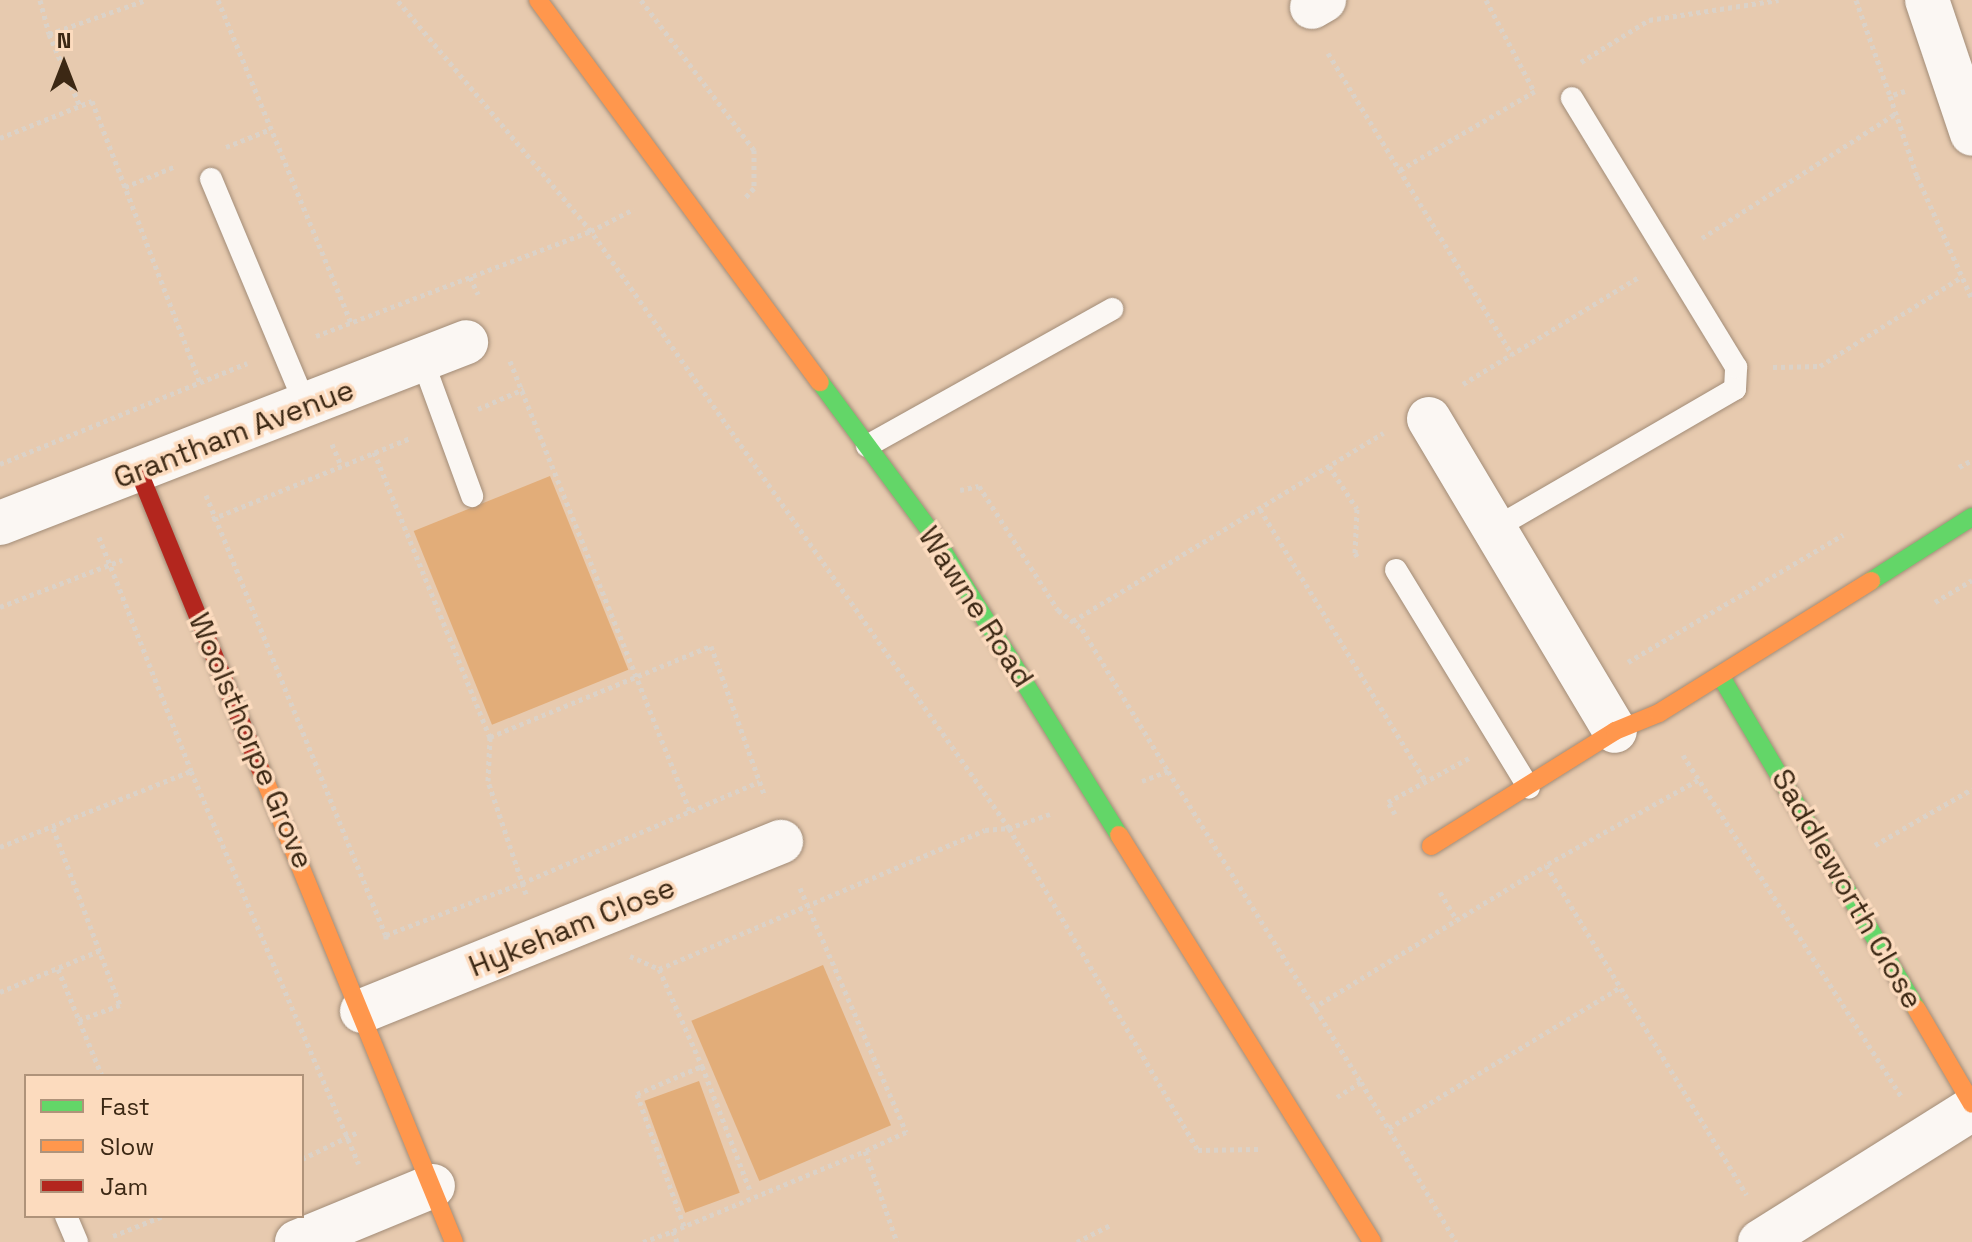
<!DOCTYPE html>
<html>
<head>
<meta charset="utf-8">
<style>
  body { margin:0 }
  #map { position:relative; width:1972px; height:1242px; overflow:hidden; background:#e7caaf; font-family:"Space Grotesk",sans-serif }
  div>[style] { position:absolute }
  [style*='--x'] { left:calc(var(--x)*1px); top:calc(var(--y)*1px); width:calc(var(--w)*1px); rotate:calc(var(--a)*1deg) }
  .green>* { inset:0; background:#e2ad79; transform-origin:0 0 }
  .path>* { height:5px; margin-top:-2.5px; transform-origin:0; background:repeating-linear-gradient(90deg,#dbd2c8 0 4px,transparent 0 8px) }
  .roads { filter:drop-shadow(0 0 2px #a28c77) drop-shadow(0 0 2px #a28c77) }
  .lane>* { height:22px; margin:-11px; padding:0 11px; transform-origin:11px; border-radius:11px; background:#fbf7f3 }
  .street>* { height:44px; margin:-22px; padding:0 22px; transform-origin:22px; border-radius:22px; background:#fbf7f3 }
  .fast>* { height:18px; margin:-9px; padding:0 9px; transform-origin:9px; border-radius:9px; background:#63d668 }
  .slow>* { height:18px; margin:-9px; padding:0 9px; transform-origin:9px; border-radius:9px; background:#ff974d }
  .jam>* { height:18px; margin:-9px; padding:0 9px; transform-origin:9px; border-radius:9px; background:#b3261e }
  span { translate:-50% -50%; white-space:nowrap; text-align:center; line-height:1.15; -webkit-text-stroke:7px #fcdbbe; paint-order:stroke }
  .street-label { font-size:30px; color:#3c2814 }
  .legend { position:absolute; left:24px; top:1074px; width:280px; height:144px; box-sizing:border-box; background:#fcdbbe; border:2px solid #af937a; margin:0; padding:10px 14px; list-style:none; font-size:24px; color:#3c2814 }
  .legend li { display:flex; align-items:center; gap:16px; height:40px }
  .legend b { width:40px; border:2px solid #af937a }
  .north { position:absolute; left:24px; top:24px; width:80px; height:80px; -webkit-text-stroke:6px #fcdbbe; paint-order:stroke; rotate:0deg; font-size:22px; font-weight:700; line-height:32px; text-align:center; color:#3c2814 }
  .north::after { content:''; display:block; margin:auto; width:28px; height:36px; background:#3c2814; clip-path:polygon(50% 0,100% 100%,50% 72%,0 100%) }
</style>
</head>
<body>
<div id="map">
  <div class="green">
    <i style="left:550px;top:476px;width:209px;height:147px;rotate:68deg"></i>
    <i style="left:823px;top:965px;width:174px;height:143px;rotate:67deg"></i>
    <i style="left:699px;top:1081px;width:119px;height:58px;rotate:70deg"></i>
  </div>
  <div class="path">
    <i style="--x:40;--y:0;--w:35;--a:75"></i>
    <i style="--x:49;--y:34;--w:78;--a:66.7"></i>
    <i style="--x:218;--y:0;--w:348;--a:67.6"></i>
    <i style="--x:641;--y:0;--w:188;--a:53"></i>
    <i style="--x:754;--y:150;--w:38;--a:90"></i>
    <i style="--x:754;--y:188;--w:13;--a:132"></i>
    <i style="--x:1486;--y:0;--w:103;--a:62.2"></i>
    <i style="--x:1856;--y:0;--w:102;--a:70.5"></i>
    <i style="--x:49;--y:34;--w:103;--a:-19.3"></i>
    <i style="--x:1328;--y:53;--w:354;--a:58.6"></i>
    <i style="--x:1581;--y:62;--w:80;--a:-31.7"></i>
    <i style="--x:1649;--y:20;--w:131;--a:-8.8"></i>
    <i style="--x:1905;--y:91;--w:16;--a:162"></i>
    <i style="--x:1890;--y:96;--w:84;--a:71.4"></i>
    <i style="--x:1917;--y:176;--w:135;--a:65.9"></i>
    <i style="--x:0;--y:138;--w:99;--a:-21.9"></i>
    <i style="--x:92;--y:101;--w:302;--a:69"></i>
    <i style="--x:226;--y:147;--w:48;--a:-21.8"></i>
    <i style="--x:1400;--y:170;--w:156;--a:-30.3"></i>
    <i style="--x:125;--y:187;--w:55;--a:-22.4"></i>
    <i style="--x:1702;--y:238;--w:232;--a:-32.7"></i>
    <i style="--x:470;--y:277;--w:19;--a:65"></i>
    <i style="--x:316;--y:336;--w:294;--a:-20.9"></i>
    <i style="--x:591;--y:231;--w:302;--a:-130"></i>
    <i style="--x:510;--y:361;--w:486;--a:68.2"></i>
    <i style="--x:1773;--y:367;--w:47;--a:-1.2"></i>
    <i style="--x:1820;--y:366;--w:168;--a:-32.1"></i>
    <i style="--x:1463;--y:384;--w:206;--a:-31.3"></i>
    <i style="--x:478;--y:409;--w:50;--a:-23.5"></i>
    <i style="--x:332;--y:444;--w:23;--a:67"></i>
    <i style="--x:374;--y:452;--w:308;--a:67.9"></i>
    <i style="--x:0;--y:464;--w:267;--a:-22.2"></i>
    <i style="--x:1329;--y:466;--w:51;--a:56.9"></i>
    <i style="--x:1357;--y:509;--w:44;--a:92.6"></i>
    <i style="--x:1355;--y:553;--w:7;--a:56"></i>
    <i style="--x:1959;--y:467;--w:15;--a:-28"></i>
    <i style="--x:960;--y:490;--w:19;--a:-12"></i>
    <i style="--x:979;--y:486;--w:147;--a:57.5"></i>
    <i style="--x:1058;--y:610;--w:31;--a:38"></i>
    <i style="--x:1082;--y:629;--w:166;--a:58.8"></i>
    <i style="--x:206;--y:495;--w:475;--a:67.8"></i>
    <i style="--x:1260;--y:509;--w:317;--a:58.7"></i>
    <i style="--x:212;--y:519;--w:214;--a:-22.2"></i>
    <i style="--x:99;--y:537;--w:251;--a:68.5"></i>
    <i style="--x:1935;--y:602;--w:43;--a:-30.7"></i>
    <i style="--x:0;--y:607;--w:131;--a:-21.1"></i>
    <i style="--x:1073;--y:621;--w:363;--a:-31.2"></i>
    <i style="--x:1628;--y:662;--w:250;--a:-30.6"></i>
    <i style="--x:1683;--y:755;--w:406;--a:57.4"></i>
    <i style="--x:1698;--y:780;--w:174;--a:150.8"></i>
    <i style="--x:1546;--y:865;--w:386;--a:58.7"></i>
    <i style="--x:1142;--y:781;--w:28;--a:-21"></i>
    <i style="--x:1168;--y:771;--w:366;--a:58.2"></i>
    <i style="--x:1050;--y:814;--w:43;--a:161.1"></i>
    <i style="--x:1009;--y:828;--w:373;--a:59.6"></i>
    <i style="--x:1198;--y:1150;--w:60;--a:-1"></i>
    <i style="--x:1395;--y:814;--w:14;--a:-120"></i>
    <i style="--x:1388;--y:802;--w:92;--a:-28.5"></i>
    <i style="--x:53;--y:828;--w:189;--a:69.3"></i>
    <i style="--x:120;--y:1005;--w:44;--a:159.9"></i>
    <i style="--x:1875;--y:845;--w:112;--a:-30"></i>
    <i style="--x:0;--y:847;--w:206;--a:-21.7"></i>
    <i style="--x:191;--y:771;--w:427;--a:66.9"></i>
    <i style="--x:800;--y:888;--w:266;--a:66.5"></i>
    <i style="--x:906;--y:1132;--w:45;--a:155.1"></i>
    <i style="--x:1440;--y:892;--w:33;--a:59"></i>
    <i style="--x:526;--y:894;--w:119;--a:-108.6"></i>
    <i style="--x:488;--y:781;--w:44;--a:-87.4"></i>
    <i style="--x:490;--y:737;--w:239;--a:-22.4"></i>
    <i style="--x:711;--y:646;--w:160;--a:70.3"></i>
    <i style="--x:386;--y:939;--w:4;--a:-90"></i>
    <i style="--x:386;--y:935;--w:146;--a:-20.9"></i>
    <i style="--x:522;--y:883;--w:258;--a:-23.1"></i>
    <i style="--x:630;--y:956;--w:32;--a:24"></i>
    <i style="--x:659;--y:969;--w:354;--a:-23.1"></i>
    <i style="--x:985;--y:830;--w:24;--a:-5"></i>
    <i style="--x:1009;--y:828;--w:729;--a:-125"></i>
    <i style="--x:591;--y:231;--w:48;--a:-27.1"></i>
    <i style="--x:58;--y:969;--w:116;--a:67.6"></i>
    <i style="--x:659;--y:969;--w:106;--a:66.1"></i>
    <i style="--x:0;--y:992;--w:109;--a:-22.6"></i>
    <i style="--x:1313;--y:1008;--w:273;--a:-31.5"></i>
    <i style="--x:1337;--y:1097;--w:28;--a:-32"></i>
    <i style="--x:1361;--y:1082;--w:186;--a:59.3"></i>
    <i style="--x:1389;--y:1128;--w:271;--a:-31.3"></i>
    <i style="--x:302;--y:1159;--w:62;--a:-25.7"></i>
    <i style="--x:684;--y:1226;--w:140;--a:-109.6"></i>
    <i style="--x:637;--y:1094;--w:71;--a:-23.3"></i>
    <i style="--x:702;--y:1066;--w:136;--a:68.9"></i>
    <i style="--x:673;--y:1231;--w:208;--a:-22.6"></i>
    <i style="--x:865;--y:1151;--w:96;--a:70.6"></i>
    <i style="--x:113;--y:1236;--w:54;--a:-21.8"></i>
    <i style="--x:643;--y:1242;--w:32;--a:-20"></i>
    <i style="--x:673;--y:1231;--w:12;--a:70"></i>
    <i style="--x:1077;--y:1242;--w:38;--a:-27"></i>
  </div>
  <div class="roads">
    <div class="lane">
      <i style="--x:211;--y:179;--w:246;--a:67.3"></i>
      <i style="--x:422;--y:359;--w:146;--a:69.9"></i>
      <i style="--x:867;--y:446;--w:281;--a:-29.2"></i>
      <i style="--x:1497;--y:527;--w:275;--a:-30.1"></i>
      <i style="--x:1735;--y:389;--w:22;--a:-87"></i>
      <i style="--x:1736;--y:367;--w:315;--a:-121.4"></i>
      <i style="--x:1396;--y:570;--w:255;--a:58.6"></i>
      <i style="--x:66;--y:1216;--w:28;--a:67"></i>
    </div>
    <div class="street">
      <i style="--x:1927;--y:0;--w:141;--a:71.4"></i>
      <i style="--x:1312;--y:7;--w:14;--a:-30"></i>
      <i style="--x:1429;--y:419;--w:363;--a:59.2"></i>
      <i style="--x:0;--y:523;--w:500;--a:-21.2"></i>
      <i style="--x:362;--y:1011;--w:452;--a:-22"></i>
      <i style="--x:297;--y:1242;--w:147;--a:-22.4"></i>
      <i style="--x:1760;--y:1242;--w:250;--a:-32.1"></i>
    </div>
    <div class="fast">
      <i style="--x:820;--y:382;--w:187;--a:53.5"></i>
      <i style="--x:931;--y:532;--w:357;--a:58.2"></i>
      <i style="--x:1871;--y:581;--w:120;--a:-32.4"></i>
      <i style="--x:1720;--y:675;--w:386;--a:59.5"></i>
    </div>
    <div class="slow">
      <i style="--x:538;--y:0;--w:475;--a:53.6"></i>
      <i style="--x:260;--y:768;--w:512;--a:67.74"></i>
      <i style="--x:1119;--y:835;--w:479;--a:58.1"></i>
      <i style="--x:1431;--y:846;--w:217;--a:-32"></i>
      <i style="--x:1615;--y:731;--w:48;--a:-22.2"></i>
      <i style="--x:1659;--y:713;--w:250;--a:-31.9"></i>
      <i style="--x:1916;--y:1008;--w:111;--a:59.7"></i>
    </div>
    <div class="jam">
      <i style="--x:139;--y:472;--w:320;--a:67.8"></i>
    </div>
  </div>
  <div class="street-label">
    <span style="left:234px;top:434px;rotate:-21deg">Grantham Avenue</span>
    <span style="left:976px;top:607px;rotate:57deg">Wawne Road</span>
    <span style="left:251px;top:741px;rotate:67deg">Woolsthorpe Grove</span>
    <span style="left:1847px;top:889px;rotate:60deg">Saddleworth Close</span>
    <span style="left:572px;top:927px;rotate:-22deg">Hykeham Close</span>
  </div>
  <ul class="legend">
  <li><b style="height:10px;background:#63d668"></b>Fast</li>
  <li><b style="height:10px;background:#ff974d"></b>Slow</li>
  <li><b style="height:10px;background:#b3261e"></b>Jam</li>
  </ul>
  <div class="north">N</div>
</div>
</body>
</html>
